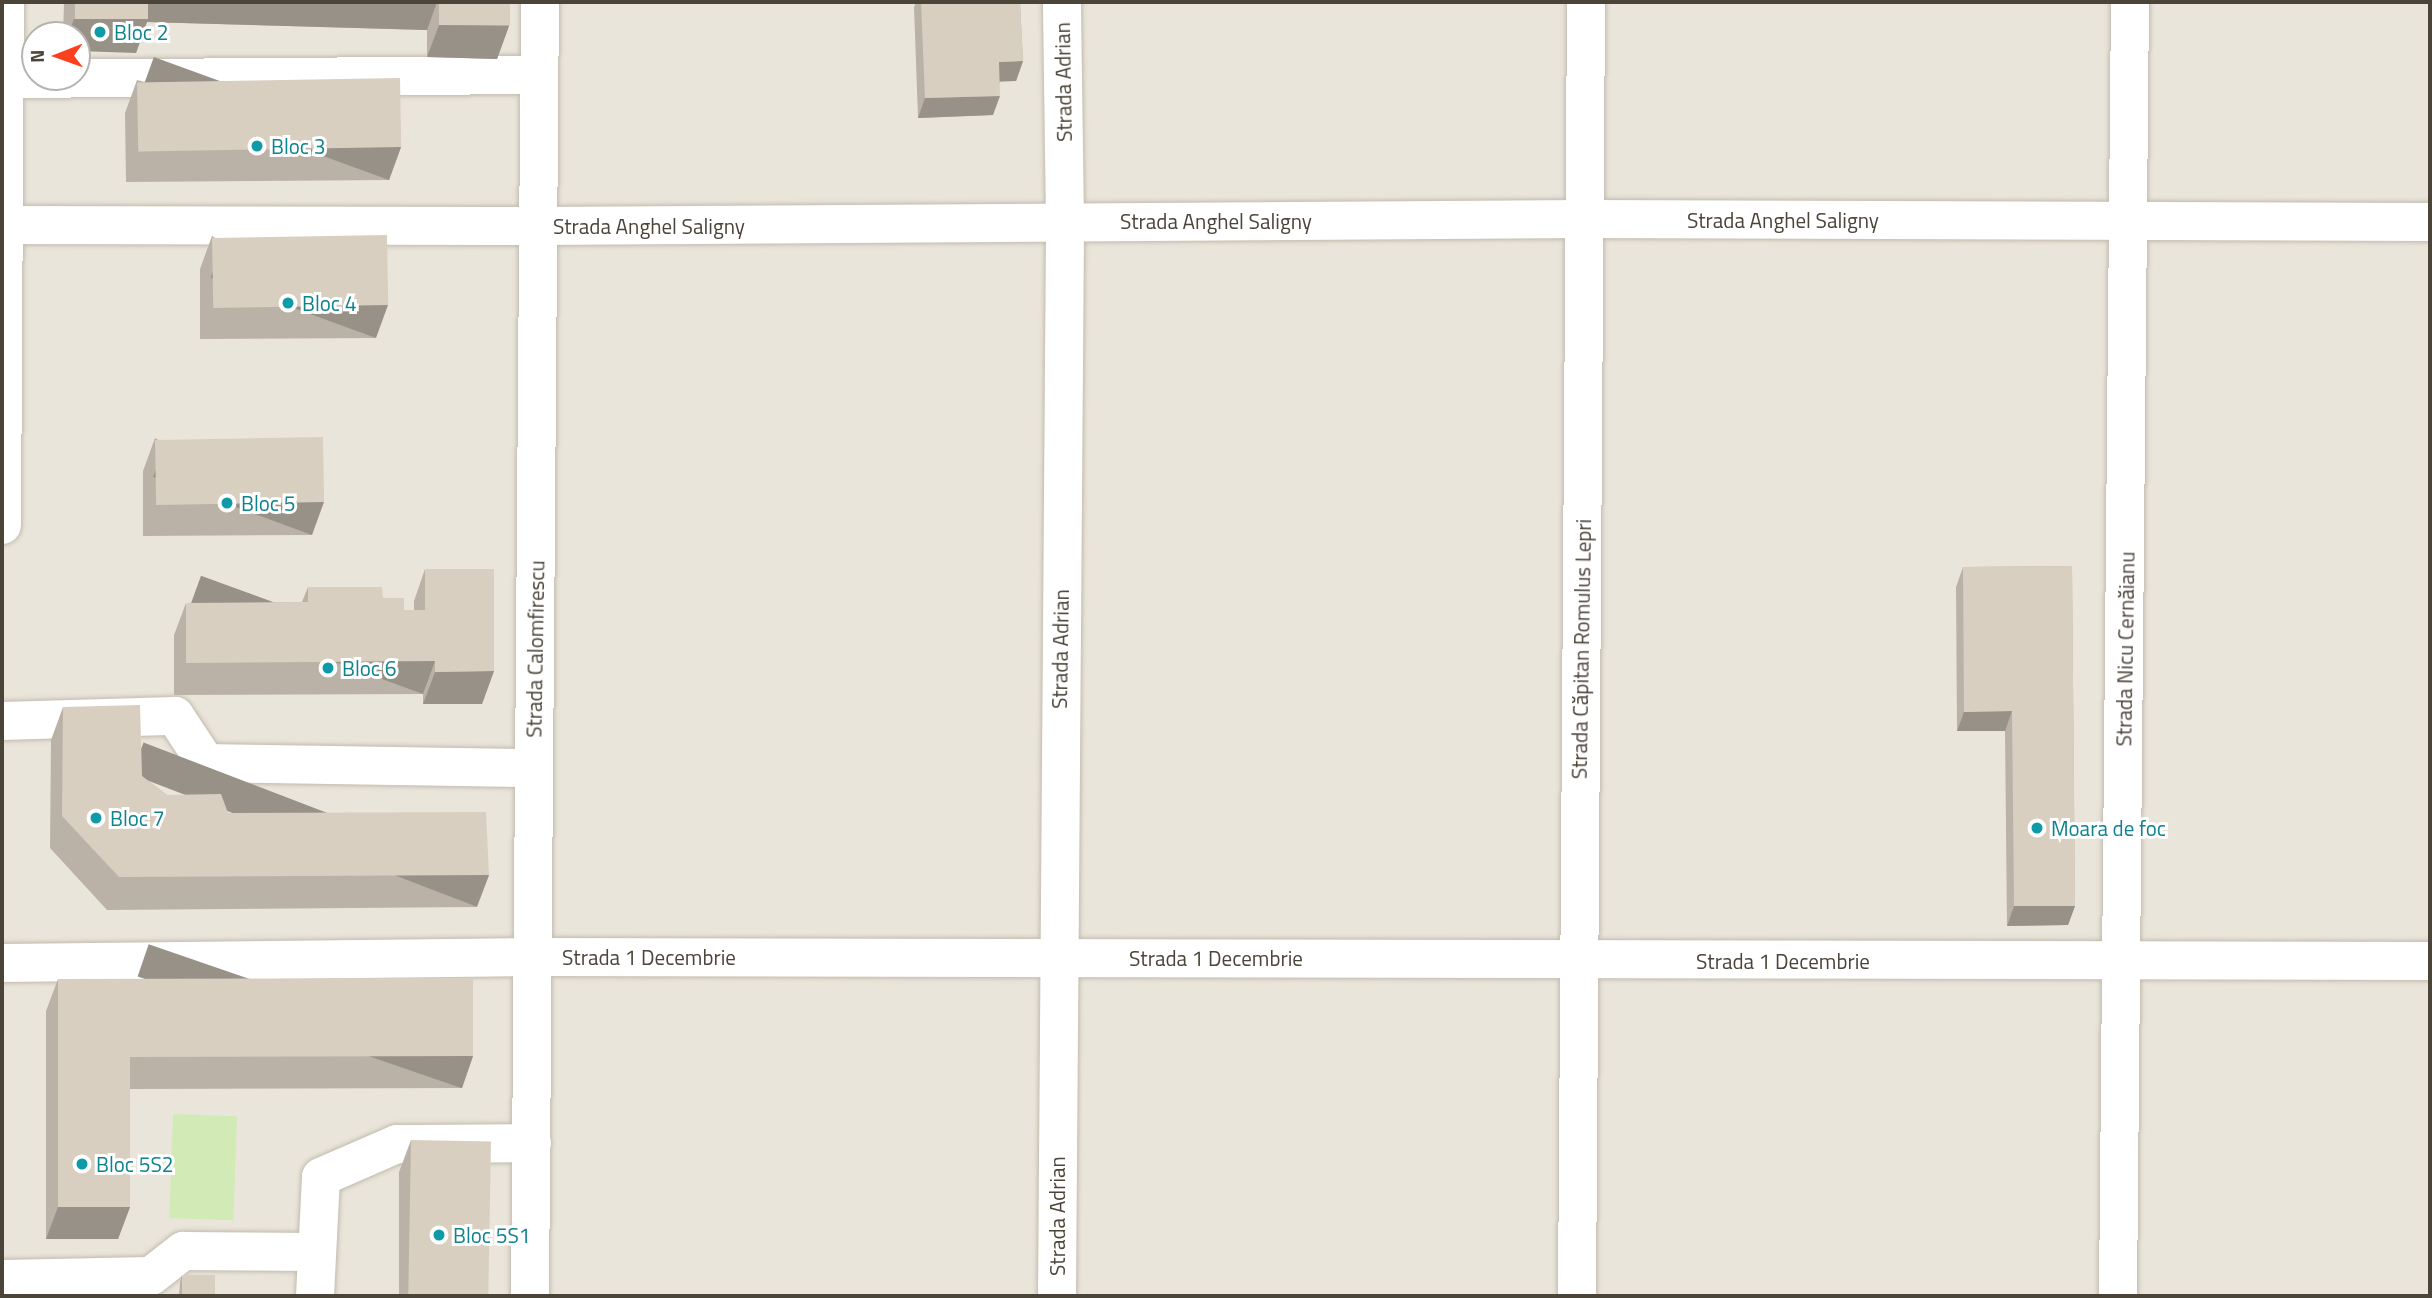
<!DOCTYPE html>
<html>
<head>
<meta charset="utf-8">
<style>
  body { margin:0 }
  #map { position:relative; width:2432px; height:1298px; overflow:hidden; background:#f6f3ec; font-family:"Titillium Web",sans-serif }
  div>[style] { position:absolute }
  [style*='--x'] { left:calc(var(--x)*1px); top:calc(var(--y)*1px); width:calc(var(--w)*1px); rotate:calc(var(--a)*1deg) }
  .residential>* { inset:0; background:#eae5da }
  .green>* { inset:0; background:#d2eab5; transform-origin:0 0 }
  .roads { filter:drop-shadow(0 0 2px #c2bbae) drop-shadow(0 0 2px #c2bbae) }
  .minor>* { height:38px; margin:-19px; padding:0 19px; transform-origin:19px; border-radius:19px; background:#fff }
  .wall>* { inset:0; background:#bab2a6 }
  .shaded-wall>* { inset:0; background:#979187; transform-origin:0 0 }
  .building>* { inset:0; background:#d8cfc1; transform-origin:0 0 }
  .dots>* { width:19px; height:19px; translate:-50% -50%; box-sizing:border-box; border:4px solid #fff; border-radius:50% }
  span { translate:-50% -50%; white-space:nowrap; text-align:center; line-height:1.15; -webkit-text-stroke:6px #fff; paint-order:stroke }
  .culture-label { font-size:21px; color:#0d838f }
  .left { translate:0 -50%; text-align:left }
  .street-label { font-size:21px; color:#4b4439 }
  .frame { position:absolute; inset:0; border:4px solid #4b4439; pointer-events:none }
  .north { position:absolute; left:21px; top:21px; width:70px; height:70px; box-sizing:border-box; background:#fff; border:2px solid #b7b4b0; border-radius:50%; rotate:269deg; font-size:19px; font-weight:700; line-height:28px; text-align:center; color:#4b4439 }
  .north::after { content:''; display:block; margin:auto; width:24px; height:32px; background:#fc3f1d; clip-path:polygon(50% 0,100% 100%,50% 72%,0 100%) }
</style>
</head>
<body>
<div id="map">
  <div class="residential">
    <i style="clip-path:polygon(evenodd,2px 2px,2430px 2px,2430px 1296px,2px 1296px,2px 2px,35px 35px,77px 35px,77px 77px,35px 77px,35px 35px)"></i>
  </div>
  <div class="green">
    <i style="left:173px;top:1114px;width:64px;height:104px;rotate:2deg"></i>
  </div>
  <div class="roads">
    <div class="minor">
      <i style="--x:5;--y:79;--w:534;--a:-0.43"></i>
      <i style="--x:2;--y:225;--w:537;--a:0.11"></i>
      <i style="--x:539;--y:226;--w:1047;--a:-0.38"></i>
      <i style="--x:1586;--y:219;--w:844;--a:0.2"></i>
      <i style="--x:2;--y:525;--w:523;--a:-89.67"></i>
      <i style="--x:2;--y:721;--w:173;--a:-1.7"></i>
      <i style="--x:175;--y:716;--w:56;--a:56.6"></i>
      <i style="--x:206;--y:763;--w:328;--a:0.9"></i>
      <i style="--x:2;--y:963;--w:531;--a:-0.65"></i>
      <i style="--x:533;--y:957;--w:1897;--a:0.12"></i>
      <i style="--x:2;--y:1279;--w:149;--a:-1.2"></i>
      <i style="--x:151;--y:1276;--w:41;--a:-38"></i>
      <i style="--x:183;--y:1251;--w:133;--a:0.4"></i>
      <i style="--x:315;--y:1296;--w:119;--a:-87.1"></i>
      <i style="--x:321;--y:1177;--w:83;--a:-23.5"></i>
      <i style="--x:397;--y:1144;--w:135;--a:-0.4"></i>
      <i style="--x:530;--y:1296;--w:1294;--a:-89.56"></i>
      <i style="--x:1057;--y:1296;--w:1074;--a:-89.57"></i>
      <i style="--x:1065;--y:222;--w:220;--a:-90.8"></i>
      <i style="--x:1577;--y:1296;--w:1294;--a:-89.6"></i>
      <i style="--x:2118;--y:1296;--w:1294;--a:-89.47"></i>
    </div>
  </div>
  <div class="wall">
    <i style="clip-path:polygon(64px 2px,510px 2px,509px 26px,497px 59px,427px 57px,427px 30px,147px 22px,136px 53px,77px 35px,63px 35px)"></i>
    <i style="clip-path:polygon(916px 2px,1020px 2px,1023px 61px,1016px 81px,1000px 81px,993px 115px,918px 118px,914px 7px)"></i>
    <i style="clip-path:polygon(137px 80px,401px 147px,389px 180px,126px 182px,125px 113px)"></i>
    <i style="clip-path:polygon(212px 236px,376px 338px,200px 339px,200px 269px)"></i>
    <i style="clip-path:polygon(155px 438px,312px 535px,143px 536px,143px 471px)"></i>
    <i style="clip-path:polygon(2072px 566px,2075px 906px,2068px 925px,2007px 926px,2005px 731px,1957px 731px,1956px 587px,1963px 567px)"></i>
    <i style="clip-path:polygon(425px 569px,494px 671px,482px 704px,423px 704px,423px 694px,174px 695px,174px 635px,186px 603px,302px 602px,308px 587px,383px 598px,404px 610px,414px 610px,414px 601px)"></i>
    <i style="clip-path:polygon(63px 707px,142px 776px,167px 795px,228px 813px,489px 875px,477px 907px,107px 910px,50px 848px,51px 740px)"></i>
    <i style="clip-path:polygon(58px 979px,473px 1056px,462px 1088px,130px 1089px,130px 1207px,118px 1239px,46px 1239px,46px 1011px)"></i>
    <i style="clip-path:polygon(411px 1140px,489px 1296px,399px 1296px,399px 1172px)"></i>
    <i style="clip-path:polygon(182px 1275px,215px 1296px,179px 1296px,180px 1282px)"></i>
  </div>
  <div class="shaded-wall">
    <i style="clip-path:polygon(144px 2px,437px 2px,427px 30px,147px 22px,136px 53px,77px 51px,77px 35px,68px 35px,74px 19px)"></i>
    <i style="clip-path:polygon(439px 25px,509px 26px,497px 59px,427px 57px)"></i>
    <i style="clip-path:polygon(1023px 61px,1016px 81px,992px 82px,999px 62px)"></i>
    <i style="clip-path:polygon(1000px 96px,993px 115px,918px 118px,925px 98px)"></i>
    <i style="left:401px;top:147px;width:35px;height:263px;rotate:110deg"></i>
    <i style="left:388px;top:305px;width:35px;height:176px;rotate:110deg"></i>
    <i style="left:324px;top:502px;width:35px;height:169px;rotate:110deg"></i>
    <i style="left:435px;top:661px;width:35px;height:249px;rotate:110deg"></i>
    <i style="clip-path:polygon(494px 671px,482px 704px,423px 704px,435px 672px)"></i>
    <i style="clip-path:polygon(2012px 711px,2005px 731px,1957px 731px,1964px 712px)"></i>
    <i style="left:489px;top:875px;width:34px;height:370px;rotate:111deg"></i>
    <i style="clip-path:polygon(2014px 906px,2075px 906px,2068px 925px,2007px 926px)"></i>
    <i style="left:473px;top:1056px;width:34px;height:343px;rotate:109deg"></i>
    <i style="clip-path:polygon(58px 1207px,130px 1207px,118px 1239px,46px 1239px)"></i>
  </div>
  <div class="building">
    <i style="left:75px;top:2px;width:73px;height:17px"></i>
    <i style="left:439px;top:2px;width:71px;height:23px"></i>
    <i style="clip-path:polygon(921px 2px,1020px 2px,1023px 61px,999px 62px,1000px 96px,925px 98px)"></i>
    <i style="left:400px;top:78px;width:69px;height:263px;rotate:89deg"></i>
    <i style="left:387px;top:235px;width:70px;height:175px;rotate:89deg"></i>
    <i style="left:323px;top:437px;width:65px;height:168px;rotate:89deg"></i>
    <i style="clip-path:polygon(2072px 566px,2075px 906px,2014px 906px,2012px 711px,1964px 712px,1963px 567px)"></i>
    <i style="clip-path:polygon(425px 569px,494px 569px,494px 671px,435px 672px,435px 661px,186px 663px,186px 603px,308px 602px,308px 587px,382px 587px,383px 598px,404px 598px,404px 610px,425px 610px)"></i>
    <i style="clip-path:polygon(140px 705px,142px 776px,167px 795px,221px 794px,228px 813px,486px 812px,489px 875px,119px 877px,62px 816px,63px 707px)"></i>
    <i style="clip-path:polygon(473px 978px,473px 1056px,130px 1057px,130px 1207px,58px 1207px,58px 979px)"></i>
    <i style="left:411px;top:1140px;width:80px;height:156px;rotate:1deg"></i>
    <i style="left:182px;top:1275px;width:33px;height:21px"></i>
  </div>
  <div class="dots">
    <i style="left:100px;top:32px;background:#0f9aa8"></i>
    <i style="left:257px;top:146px;background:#0f9aa8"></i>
    <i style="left:288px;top:303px;background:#0f9aa8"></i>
    <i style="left:227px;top:503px;background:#0f9aa8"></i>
    <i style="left:328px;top:668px;background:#0f9aa8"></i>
    <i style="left:96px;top:818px;background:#0f9aa8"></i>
    <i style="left:2037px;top:828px;background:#0f9aa8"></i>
    <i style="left:82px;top:1164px;background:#0f9aa8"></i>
    <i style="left:439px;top:1235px;background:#0f9aa8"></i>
  </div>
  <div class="culture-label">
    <span class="left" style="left:114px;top:32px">Bloc 2</span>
    <span class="left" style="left:271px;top:146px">Bloc 3</span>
    <span class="left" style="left:302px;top:303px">Bloc 4</span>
    <span class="left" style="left:241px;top:503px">Bloc 5</span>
    <span class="left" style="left:342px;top:668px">Bloc 6</span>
    <span class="left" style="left:110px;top:818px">Bloc 7</span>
    <span class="left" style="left:2051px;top:828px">Moara de foc</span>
    <span class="left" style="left:96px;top:1164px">Bloc 5S2</span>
    <span class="left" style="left:453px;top:1235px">Bloc 5S1</span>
  </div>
  <div class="street-label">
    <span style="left:1063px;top:82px;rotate:-91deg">Strada Adrian</span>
    <span style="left:1783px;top:220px">Strada Anghel Saligny</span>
    <span style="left:1216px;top:221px">Strada Anghel Saligny</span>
    <span style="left:649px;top:226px">Strada Anghel Saligny</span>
    <span style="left:535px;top:649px;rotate:-89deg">Strada Calomfirescu</span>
    <span style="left:1060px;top:649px;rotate:-89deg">Strada Adrian</span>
    <span style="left:1581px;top:649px;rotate:-89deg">Strada Căpitan Romulus Lepri</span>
    <span style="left:2125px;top:649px;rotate:-89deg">Strada Nicu Cernăianu</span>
    <span style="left:649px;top:957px">Strada 1 Decembrie</span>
    <span style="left:1216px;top:958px">Strada 1 Decembrie</span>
    <span style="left:1783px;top:961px">Strada 1 Decembrie</span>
    <span style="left:1057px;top:1216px;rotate:-90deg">Strada Adrian</span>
  </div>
  <div class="frame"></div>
  <div class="north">N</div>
</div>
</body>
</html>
